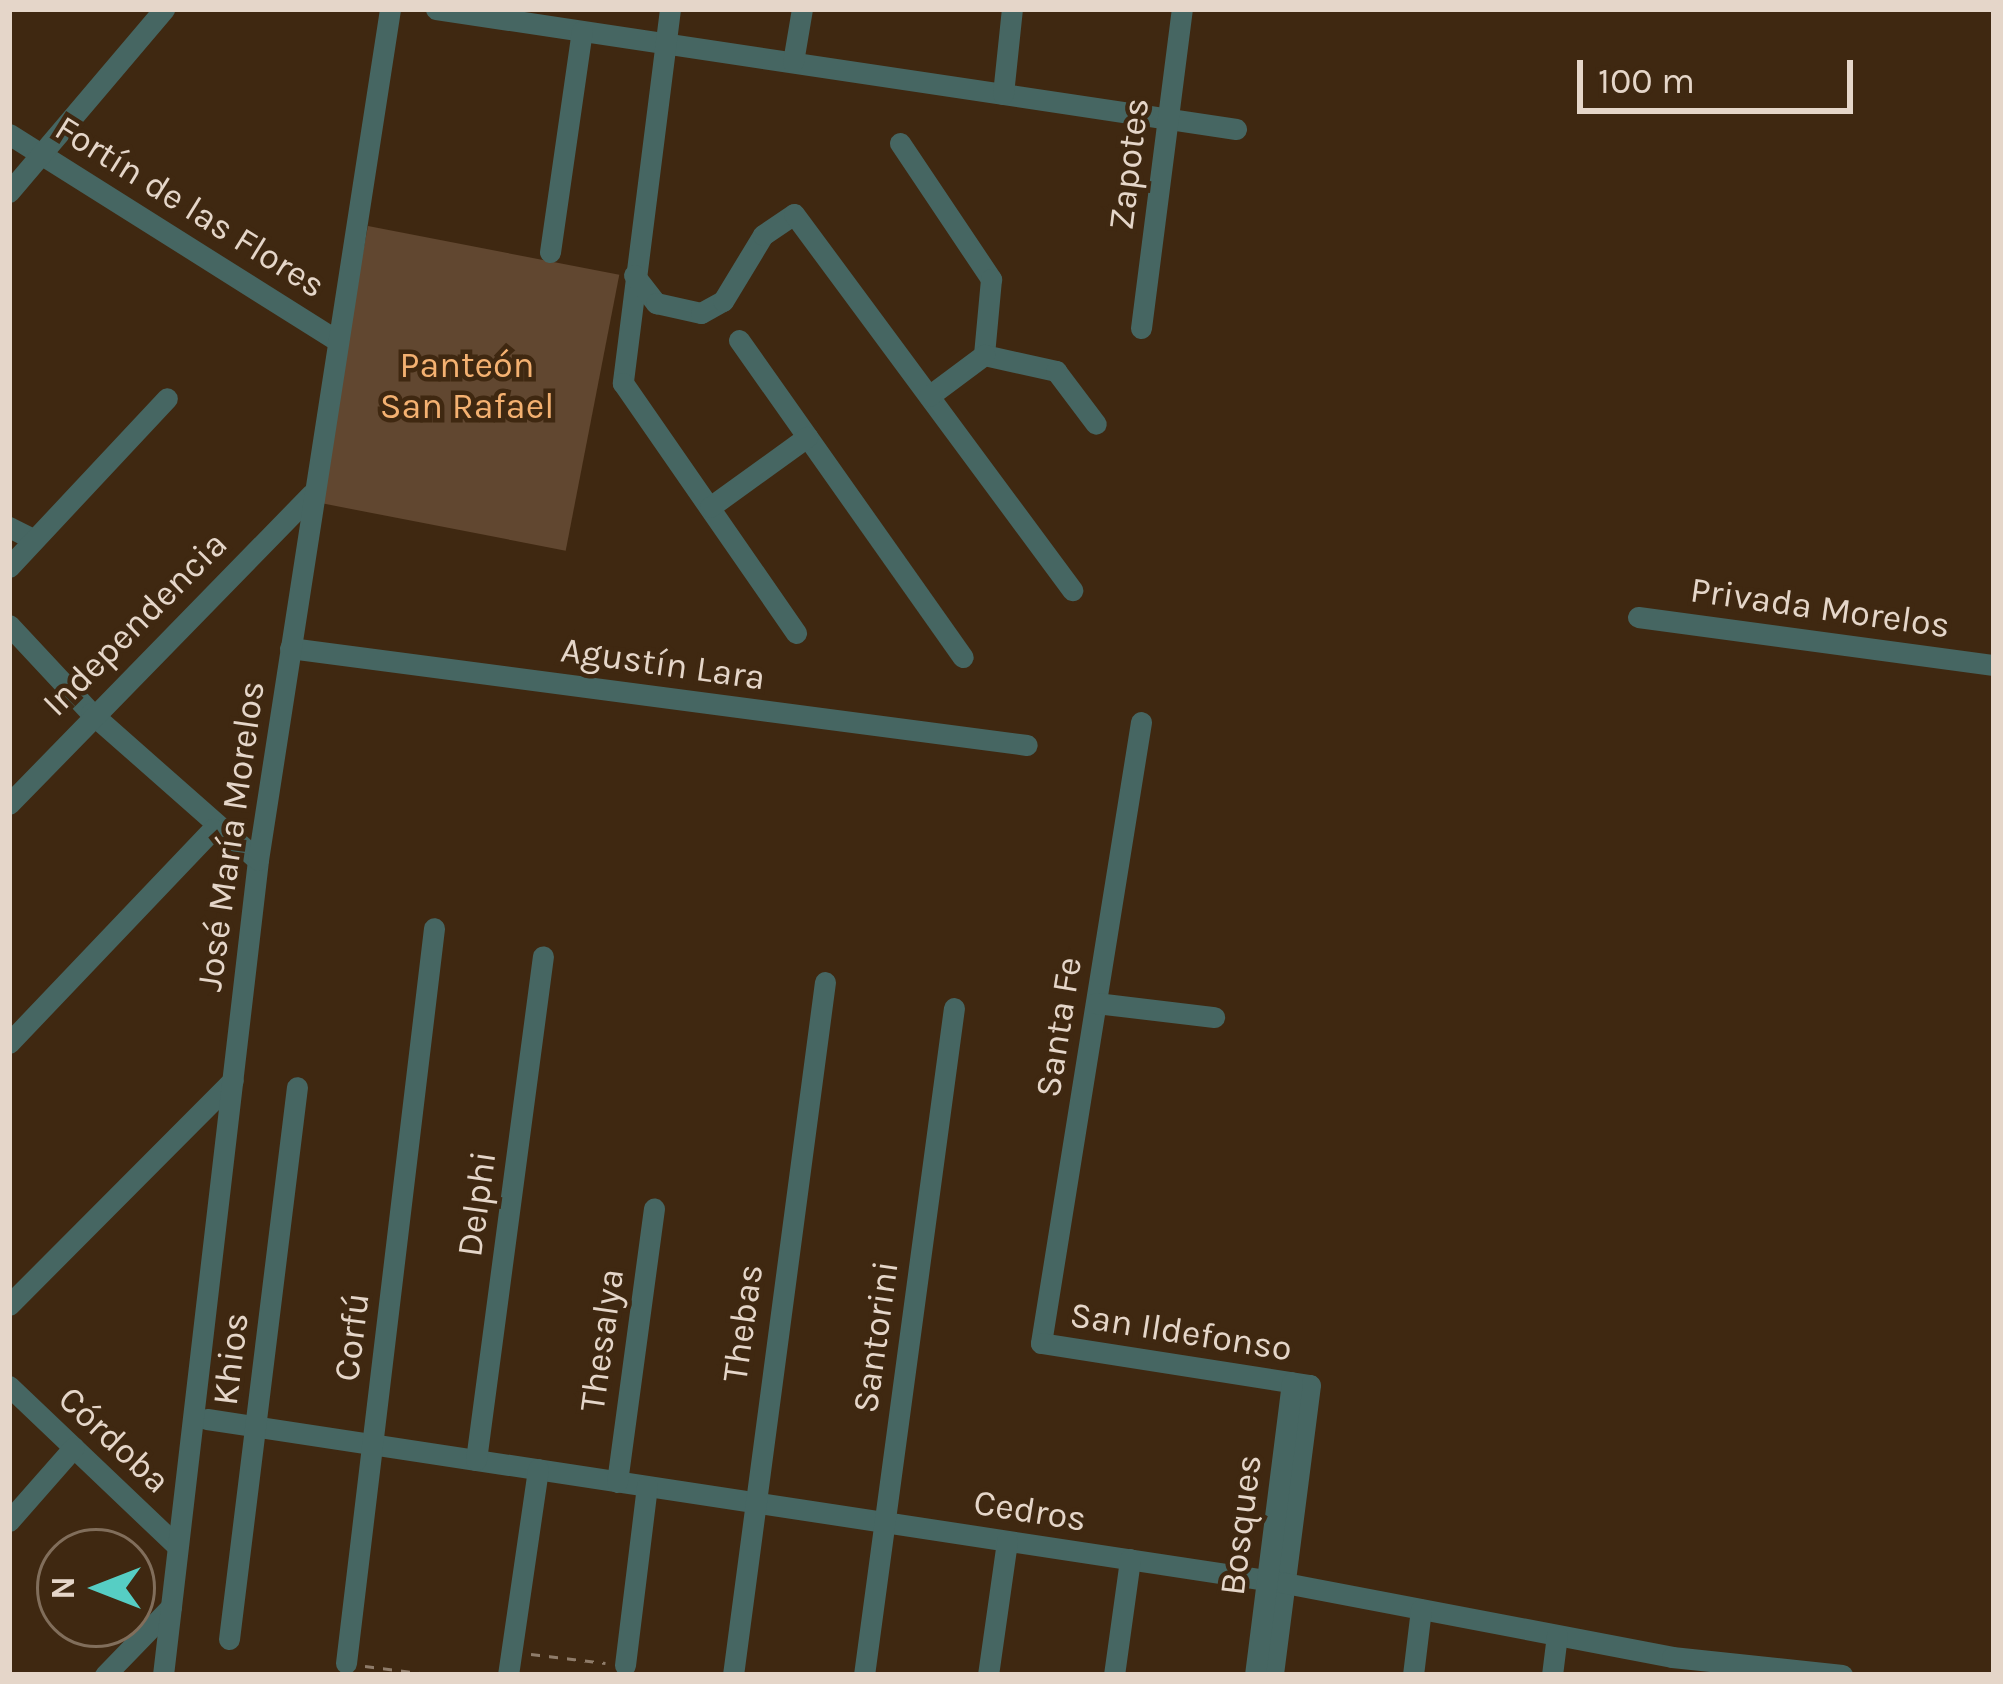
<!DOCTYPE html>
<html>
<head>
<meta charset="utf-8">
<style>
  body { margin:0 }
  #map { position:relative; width:2003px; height:1684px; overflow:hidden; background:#3f2811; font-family:Karla,sans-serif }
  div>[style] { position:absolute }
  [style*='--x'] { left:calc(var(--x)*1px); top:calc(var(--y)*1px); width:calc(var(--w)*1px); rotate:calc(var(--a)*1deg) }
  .green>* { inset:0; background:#614730; transform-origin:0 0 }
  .path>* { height:3px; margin-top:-1.5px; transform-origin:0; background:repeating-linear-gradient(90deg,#8f7c6a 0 9px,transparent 0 18px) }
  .minor>* { height:21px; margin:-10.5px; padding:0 10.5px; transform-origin:10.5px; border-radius:10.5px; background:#466662 }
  span { translate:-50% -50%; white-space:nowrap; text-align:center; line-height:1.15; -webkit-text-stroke:9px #3f2811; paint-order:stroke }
  .street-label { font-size:36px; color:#e5d6c9 }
  .park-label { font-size:36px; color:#f4b171 }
  .frame { position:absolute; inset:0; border:12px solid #e5d6c9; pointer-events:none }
  .north { position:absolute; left:36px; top:1528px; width:120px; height:120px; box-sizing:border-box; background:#3f2811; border:3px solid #816e5b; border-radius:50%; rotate:270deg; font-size:33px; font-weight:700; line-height:48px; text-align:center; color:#e5d6c9 }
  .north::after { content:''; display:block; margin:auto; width:42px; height:54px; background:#56cec4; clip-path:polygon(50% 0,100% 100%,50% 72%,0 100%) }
  .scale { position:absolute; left:1577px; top:60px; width:276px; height:54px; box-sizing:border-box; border:6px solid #e5d6c9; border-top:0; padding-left:15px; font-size:36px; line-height:42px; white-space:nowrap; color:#e5d6c9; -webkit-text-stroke:9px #3f2811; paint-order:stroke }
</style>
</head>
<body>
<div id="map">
  <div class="green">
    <i style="left:368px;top:226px;width:256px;height:281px;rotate:11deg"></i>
  </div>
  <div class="path">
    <i style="--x:531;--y:1654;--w:75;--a:6.9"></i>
    <i style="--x:365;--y:1666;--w:71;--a:7.3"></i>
  </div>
  <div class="minor">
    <i style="--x:436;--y:9;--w:809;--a:8.53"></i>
    <i style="--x:670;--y:9;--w:377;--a:97.2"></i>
    <i style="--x:623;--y:383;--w:304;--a:55.3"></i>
    <i style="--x:793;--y:62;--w:54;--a:-80.4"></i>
    <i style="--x:1003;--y:94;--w:85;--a:-84"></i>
    <i style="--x:9;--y:134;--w:385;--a:32.2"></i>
    <i style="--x:900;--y:143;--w:164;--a:56.2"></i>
    <i style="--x:991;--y:279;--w:76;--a:95.3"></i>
    <i style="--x:984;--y:355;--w:74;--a:12.5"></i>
    <i style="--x:1056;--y:371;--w:66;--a:53"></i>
    <i style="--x:9;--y:192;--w:240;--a:-49.7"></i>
    <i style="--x:550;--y:252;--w:223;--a:-81.8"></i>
    <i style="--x:634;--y:275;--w:36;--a:52"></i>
    <i style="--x:656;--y:303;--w:46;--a:12.5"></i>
    <i style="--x:701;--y:313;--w:25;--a:-29"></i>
    <i style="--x:723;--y:301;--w:77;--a:-58.8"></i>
    <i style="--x:763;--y:235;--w:37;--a:-34"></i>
    <i style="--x:794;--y:214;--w:468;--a:53.5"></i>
    <i style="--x:1141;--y:328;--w:322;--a:-82.7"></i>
    <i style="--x:739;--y:340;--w:388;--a:54.8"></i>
    <i style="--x:929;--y:396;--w:69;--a:-36.7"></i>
    <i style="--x:710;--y:507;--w:120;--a:-35.8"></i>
    <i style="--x:9;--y:527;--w:28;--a:27"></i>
    <i style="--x:9;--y:567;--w:231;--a:-46.9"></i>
    <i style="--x:1638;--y:617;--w:359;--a:7.7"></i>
    <i style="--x:9;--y:625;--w:120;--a:47"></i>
    <i style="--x:91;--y:713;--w:222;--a:41.4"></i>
    <i style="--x:290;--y:648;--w:743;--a:7.5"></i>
    <i style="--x:1141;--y:722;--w:629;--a:99.15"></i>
    <i style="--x:1041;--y:1343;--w:272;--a:8.9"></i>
    <i style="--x:1310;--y:1385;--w:292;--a:97.3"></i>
    <i style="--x:9;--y:804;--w:433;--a:-45.7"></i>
    <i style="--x:1096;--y:1003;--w:119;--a:6.8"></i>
    <i style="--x:9;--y:1043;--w:296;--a:-46.4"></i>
    <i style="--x:9;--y:1305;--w:317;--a:-45.1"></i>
    <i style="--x:9;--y:1386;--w:228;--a:43.6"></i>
    <i style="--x:207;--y:1419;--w:1090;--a:8.65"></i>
    <i style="--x:1285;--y:1583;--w:394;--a:10.8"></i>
    <i style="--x:1672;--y:1657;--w:171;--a:6"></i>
    <i style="--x:476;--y:1460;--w:508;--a:-82.43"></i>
    <i style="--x:617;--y:1482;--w:276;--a:-82.3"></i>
    <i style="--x:9;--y:1521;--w:98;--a:-48.7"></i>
    <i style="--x:229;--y:1639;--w:556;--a:-82.98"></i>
    <i style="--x:346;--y:1663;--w:740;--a:-83.17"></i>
    <i style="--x:625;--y:1665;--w:180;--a:-83"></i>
    <i style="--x:105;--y:1675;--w:95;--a:-45.9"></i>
    <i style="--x:163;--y:1675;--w:821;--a:-83.35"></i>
    <i style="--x:258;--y:860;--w:861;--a:-81.18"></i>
    <i style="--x:508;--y:1675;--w:208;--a:-81.7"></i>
    <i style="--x:733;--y:1675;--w:699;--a:-82.44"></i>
    <i style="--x:864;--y:1675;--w:673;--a:-82.32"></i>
    <i style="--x:988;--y:1675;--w:135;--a:-81.9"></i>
    <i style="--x:1114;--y:1675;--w:117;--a:-82.1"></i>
    <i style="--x:1255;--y:1675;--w:295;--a:-82.8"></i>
    <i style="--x:1413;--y:1675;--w:66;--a:-83.1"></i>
    <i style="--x:1552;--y:1675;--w:40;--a:-82.9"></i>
  </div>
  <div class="street-label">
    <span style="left:1129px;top:164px;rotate:-83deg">Zapotes</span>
    <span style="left:190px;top:207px;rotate:32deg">Fortín de las Flores</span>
    <span style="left:1820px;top:608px;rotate:8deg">Privada Morelos</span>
    <span style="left:135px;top:624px;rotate:-45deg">Independencia</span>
    <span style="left:663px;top:664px;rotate:8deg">Agustín Lara</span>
    <span style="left:231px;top:836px;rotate:-82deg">José María Morelos</span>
    <span style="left:1059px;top:1027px;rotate:-81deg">Santa Fe</span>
    <span style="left:477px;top:1204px;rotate:-82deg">Delphi</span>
    <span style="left:743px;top:1323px;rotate:-82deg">Thebas</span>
    <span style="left:1181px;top:1332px;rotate:9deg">San Ildefonso</span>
    <span style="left:352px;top:1337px;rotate:-83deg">Corfú</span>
    <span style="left:876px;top:1337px;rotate:-82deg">Santorini</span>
    <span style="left:602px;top:1340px;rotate:-82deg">Thesalya</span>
    <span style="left:231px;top:1359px;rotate:-83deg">Khios</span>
    <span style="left:114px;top:1440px;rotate:43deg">Córdoba</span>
    <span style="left:1030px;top:1511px;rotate:9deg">Cedros</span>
    <span style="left:1241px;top:1525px;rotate:-83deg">Bosques</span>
  </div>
  <div class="park-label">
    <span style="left:467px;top:386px">Panteón<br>San Rafael</span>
  </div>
  <div class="frame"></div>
  <div class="north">N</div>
  <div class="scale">100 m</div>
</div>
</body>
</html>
